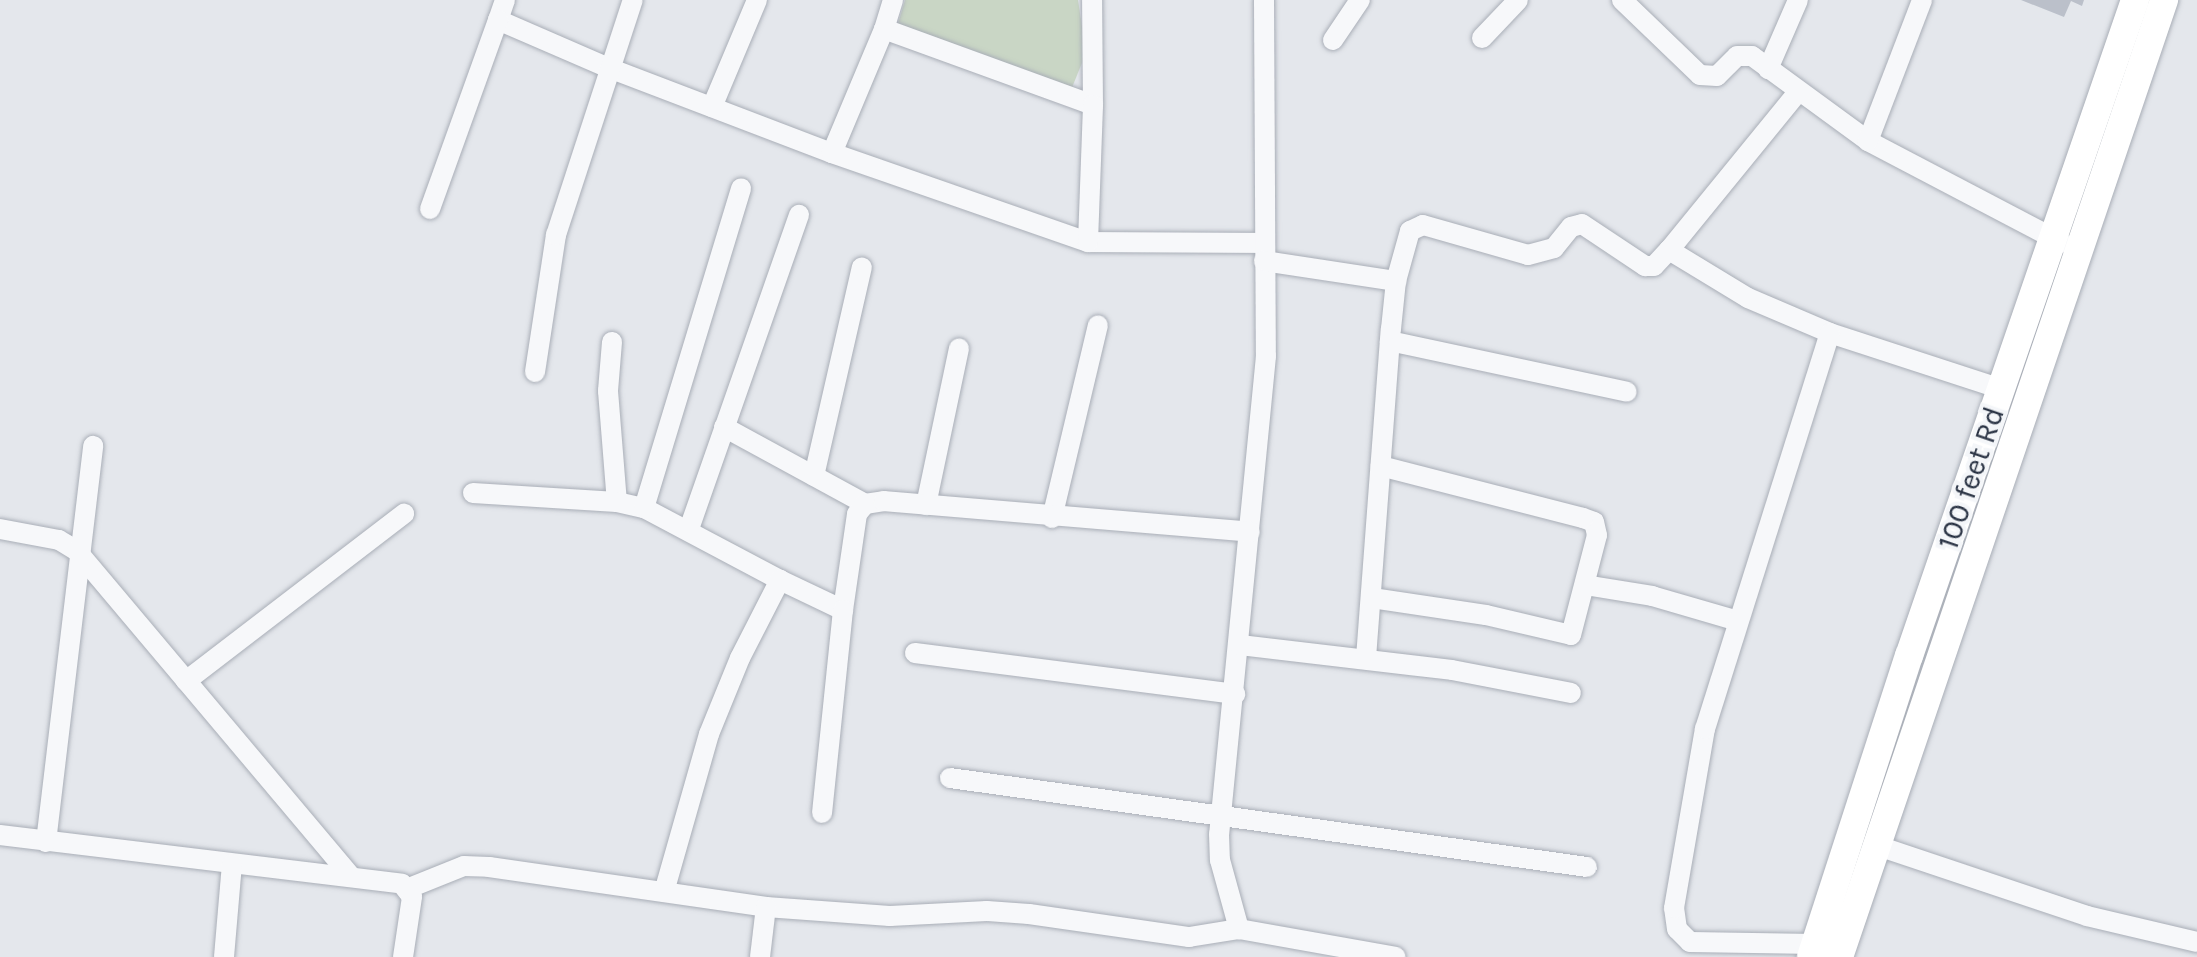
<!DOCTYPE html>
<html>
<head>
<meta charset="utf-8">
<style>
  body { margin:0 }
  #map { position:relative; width:2197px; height:957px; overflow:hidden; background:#e4e7ec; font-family:Karla,sans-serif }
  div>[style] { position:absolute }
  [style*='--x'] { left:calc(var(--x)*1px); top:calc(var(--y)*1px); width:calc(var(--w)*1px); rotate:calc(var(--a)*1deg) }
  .green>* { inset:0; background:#c9d6c5 }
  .building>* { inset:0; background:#bbc0ca }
  .roads { filter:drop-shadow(0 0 2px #a9aeb7) drop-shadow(0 0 2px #a9aeb7) }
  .street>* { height:20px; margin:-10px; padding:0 10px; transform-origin:10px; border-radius:10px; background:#f7f8fa }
  .secondary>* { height:28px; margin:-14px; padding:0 14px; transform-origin:14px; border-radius:14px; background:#fff }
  span { translate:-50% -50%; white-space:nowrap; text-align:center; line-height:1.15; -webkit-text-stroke:8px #f4f6f9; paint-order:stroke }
  .street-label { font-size:30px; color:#2b3445 }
</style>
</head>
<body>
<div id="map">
  <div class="green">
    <i style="clip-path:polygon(905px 0,1078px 0,1086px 53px,1069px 95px,897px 27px)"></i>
  </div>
  <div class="building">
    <i style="clip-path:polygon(2021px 0,2084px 0,2082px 6px,2071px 1px,2064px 17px)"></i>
  </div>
  <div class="roads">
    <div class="street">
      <i style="--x:505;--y:0;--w:21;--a:109"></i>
      <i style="--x:498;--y:20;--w:121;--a:23.4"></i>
      <i style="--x:609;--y:68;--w:239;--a:20.9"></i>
      <i style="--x:832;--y:153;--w:271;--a:19.2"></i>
      <i style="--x:1088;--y:242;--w:175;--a:0.3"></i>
      <i style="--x:893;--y:0;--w:30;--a:107"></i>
      <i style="--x:884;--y:29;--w:222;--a:20"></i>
      <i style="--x:1093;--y:105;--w:105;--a:-90.5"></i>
      <i style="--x:1264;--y:0;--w:356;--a:89.7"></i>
      <i style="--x:1266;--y:356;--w:480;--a:95.6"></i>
      <i style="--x:1219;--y:834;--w:26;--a:88"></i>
      <i style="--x:1220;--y:860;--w:72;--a:74.6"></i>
      <i style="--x:1239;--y:929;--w:159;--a:10.1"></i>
      <i style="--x:1622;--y:0;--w:108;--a:43.9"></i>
      <i style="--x:1700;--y:75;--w:17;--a:3"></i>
      <i style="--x:1717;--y:76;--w:28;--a:-45"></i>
      <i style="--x:1737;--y:56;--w:15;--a:0"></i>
      <i style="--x:1752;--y:56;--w:144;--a:36.2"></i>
      <i style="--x:1868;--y:141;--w:219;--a:27.7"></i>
      <i style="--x:1482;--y:38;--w:52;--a:-46.5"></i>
      <i style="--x:1333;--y:40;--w:48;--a:-56"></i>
      <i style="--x:1768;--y:69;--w:75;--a:-66.5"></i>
      <i style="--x:1798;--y:92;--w:204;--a:129.2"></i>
      <i style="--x:1669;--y:250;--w:92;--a:31.3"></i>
      <i style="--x:1748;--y:298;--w:89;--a:23.1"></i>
      <i style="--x:1830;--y:333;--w:180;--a:18.1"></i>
      <i style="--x:712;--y:107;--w:116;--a:-67.2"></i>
      <i style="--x:1868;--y:141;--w:151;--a:-69"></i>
      <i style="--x:832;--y:153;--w:134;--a:-67.2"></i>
      <i style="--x:430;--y:209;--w:201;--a:-70.2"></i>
      <i style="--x:1088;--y:242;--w:137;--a:-87.9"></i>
      <i style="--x:1264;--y:261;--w:134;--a:8.6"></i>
      <i style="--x:1390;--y:341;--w:242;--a:12.1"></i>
      <i style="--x:612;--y:342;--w:49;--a:94.7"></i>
      <i style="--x:608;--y:391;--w:111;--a:85.4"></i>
      <i style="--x:535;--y:372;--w:139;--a:-81.3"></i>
      <i style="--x:556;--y:235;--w:247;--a:-71.9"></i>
      <i style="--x:724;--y:427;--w:161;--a:28.6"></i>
      <i style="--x:814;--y:476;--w:214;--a:-77.1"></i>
      <i style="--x:473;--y:493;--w:144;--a:3.6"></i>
      <i style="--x:617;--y:502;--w:28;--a:13"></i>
      <i style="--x:644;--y:508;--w:154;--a:27.9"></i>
      <i style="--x:926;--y:505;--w:160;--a:-78.1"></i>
      <i style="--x:644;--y:508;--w:334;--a:-73.1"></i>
      <i style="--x:1052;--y:518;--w:198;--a:-76.6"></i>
      <i style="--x:0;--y:529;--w:60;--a:10.6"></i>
      <i style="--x:59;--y:540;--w:21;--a:31"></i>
      <i style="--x:77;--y:551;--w:426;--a:49.9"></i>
      <i style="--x:689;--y:529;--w:333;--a:-70.7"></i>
      <i style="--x:1585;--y:585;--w:68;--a:9.3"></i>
      <i style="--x:1652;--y:596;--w:90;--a:16.2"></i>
      <i style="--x:1372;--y:598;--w:115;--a:8.5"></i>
      <i style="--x:1486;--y:615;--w:87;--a:13.2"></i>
      <i style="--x:1571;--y:635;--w:103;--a:-75.4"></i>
      <i style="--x:1597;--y:535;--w:13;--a:-103"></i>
      <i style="--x:1594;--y:522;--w:12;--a:-160"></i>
      <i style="--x:1583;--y:518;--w:209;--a:-165.6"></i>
      <i style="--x:843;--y:610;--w:97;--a:-81.7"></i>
      <i style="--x:857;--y:514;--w:13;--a:-51"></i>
      <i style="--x:865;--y:504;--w:19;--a:-9"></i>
      <i style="--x:884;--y:501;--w:367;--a:4.8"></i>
      <i style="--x:1240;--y:645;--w:213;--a:6.7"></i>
      <i style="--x:1452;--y:670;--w:121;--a:10.9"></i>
      <i style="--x:915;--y:653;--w:323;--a:7.3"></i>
      <i style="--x:1366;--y:658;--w:330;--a:-85.7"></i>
      <i style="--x:1391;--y:329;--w:48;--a:-84.1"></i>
      <i style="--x:1396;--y:281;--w:52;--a:-74.4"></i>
      <i style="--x:1410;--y:231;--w:14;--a:-25"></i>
      <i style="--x:1423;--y:225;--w:109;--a:15.9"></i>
      <i style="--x:1528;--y:255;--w:27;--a:-15"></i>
      <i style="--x:1554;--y:248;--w:27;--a:-51"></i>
      <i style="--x:1571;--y:227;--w:11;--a:-15"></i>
      <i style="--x:1582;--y:224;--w:76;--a:33.7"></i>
      <i style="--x:1645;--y:266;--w:9;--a:0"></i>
      <i style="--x:1654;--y:266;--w:22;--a:-47"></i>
      <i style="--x:186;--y:681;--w:275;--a:-37.5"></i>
      <i style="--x:950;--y:778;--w:643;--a:7.95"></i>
      <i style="--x:0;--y:835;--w:405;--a:6.9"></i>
      <i style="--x:402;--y:884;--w:16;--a:52"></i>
      <i style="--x:412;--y:897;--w:61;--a:98.5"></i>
      <i style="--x:46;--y:842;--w:399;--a:-83.2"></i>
      <i style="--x:1878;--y:846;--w:220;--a:18.5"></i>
      <i style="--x:2087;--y:916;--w:113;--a:13.3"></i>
      <i style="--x:409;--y:888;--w:59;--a:-21.8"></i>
      <i style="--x:464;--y:866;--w:25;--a:2"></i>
      <i style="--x:489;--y:867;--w:280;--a:8.2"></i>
      <i style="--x:766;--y:907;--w:124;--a:4.2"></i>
      <i style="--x:890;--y:916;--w:97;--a:-3"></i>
      <i style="--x:987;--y:911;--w:42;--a:4.1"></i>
      <i style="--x:1029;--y:914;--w:162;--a:8.2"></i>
      <i style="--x:1189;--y:937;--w:51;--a:-9.1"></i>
      <i style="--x:664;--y:892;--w:164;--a:-74.1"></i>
      <i style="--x:709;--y:734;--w:82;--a:-67.8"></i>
      <i style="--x:740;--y:658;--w:88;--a:-62.9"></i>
      <i style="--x:780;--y:580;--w:70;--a:25.5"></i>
      <i style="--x:843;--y:610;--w:204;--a:95.9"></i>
      <i style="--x:1816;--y:944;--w:126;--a:-179.1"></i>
      <i style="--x:1690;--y:942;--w:18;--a:-135"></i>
      <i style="--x:1677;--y:929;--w:21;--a:-98"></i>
      <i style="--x:1674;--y:908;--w:182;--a:-80.2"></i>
      <i style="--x:1705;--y:729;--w:415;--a:-72.5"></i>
      <i style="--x:224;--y:957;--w:93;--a:-85.1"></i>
      <i style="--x:760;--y:957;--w:50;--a:-83.2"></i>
    </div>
    <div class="secondary">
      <i style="--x:1811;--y:957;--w:317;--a:-72"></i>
      <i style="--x:1909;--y:656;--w:694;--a:-70.99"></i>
      <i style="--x:1839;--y:957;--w:1011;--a:-71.24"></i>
    </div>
  </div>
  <div class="street-label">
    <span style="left:1971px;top:478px;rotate:-71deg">100 feet Rd</span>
  </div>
</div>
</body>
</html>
